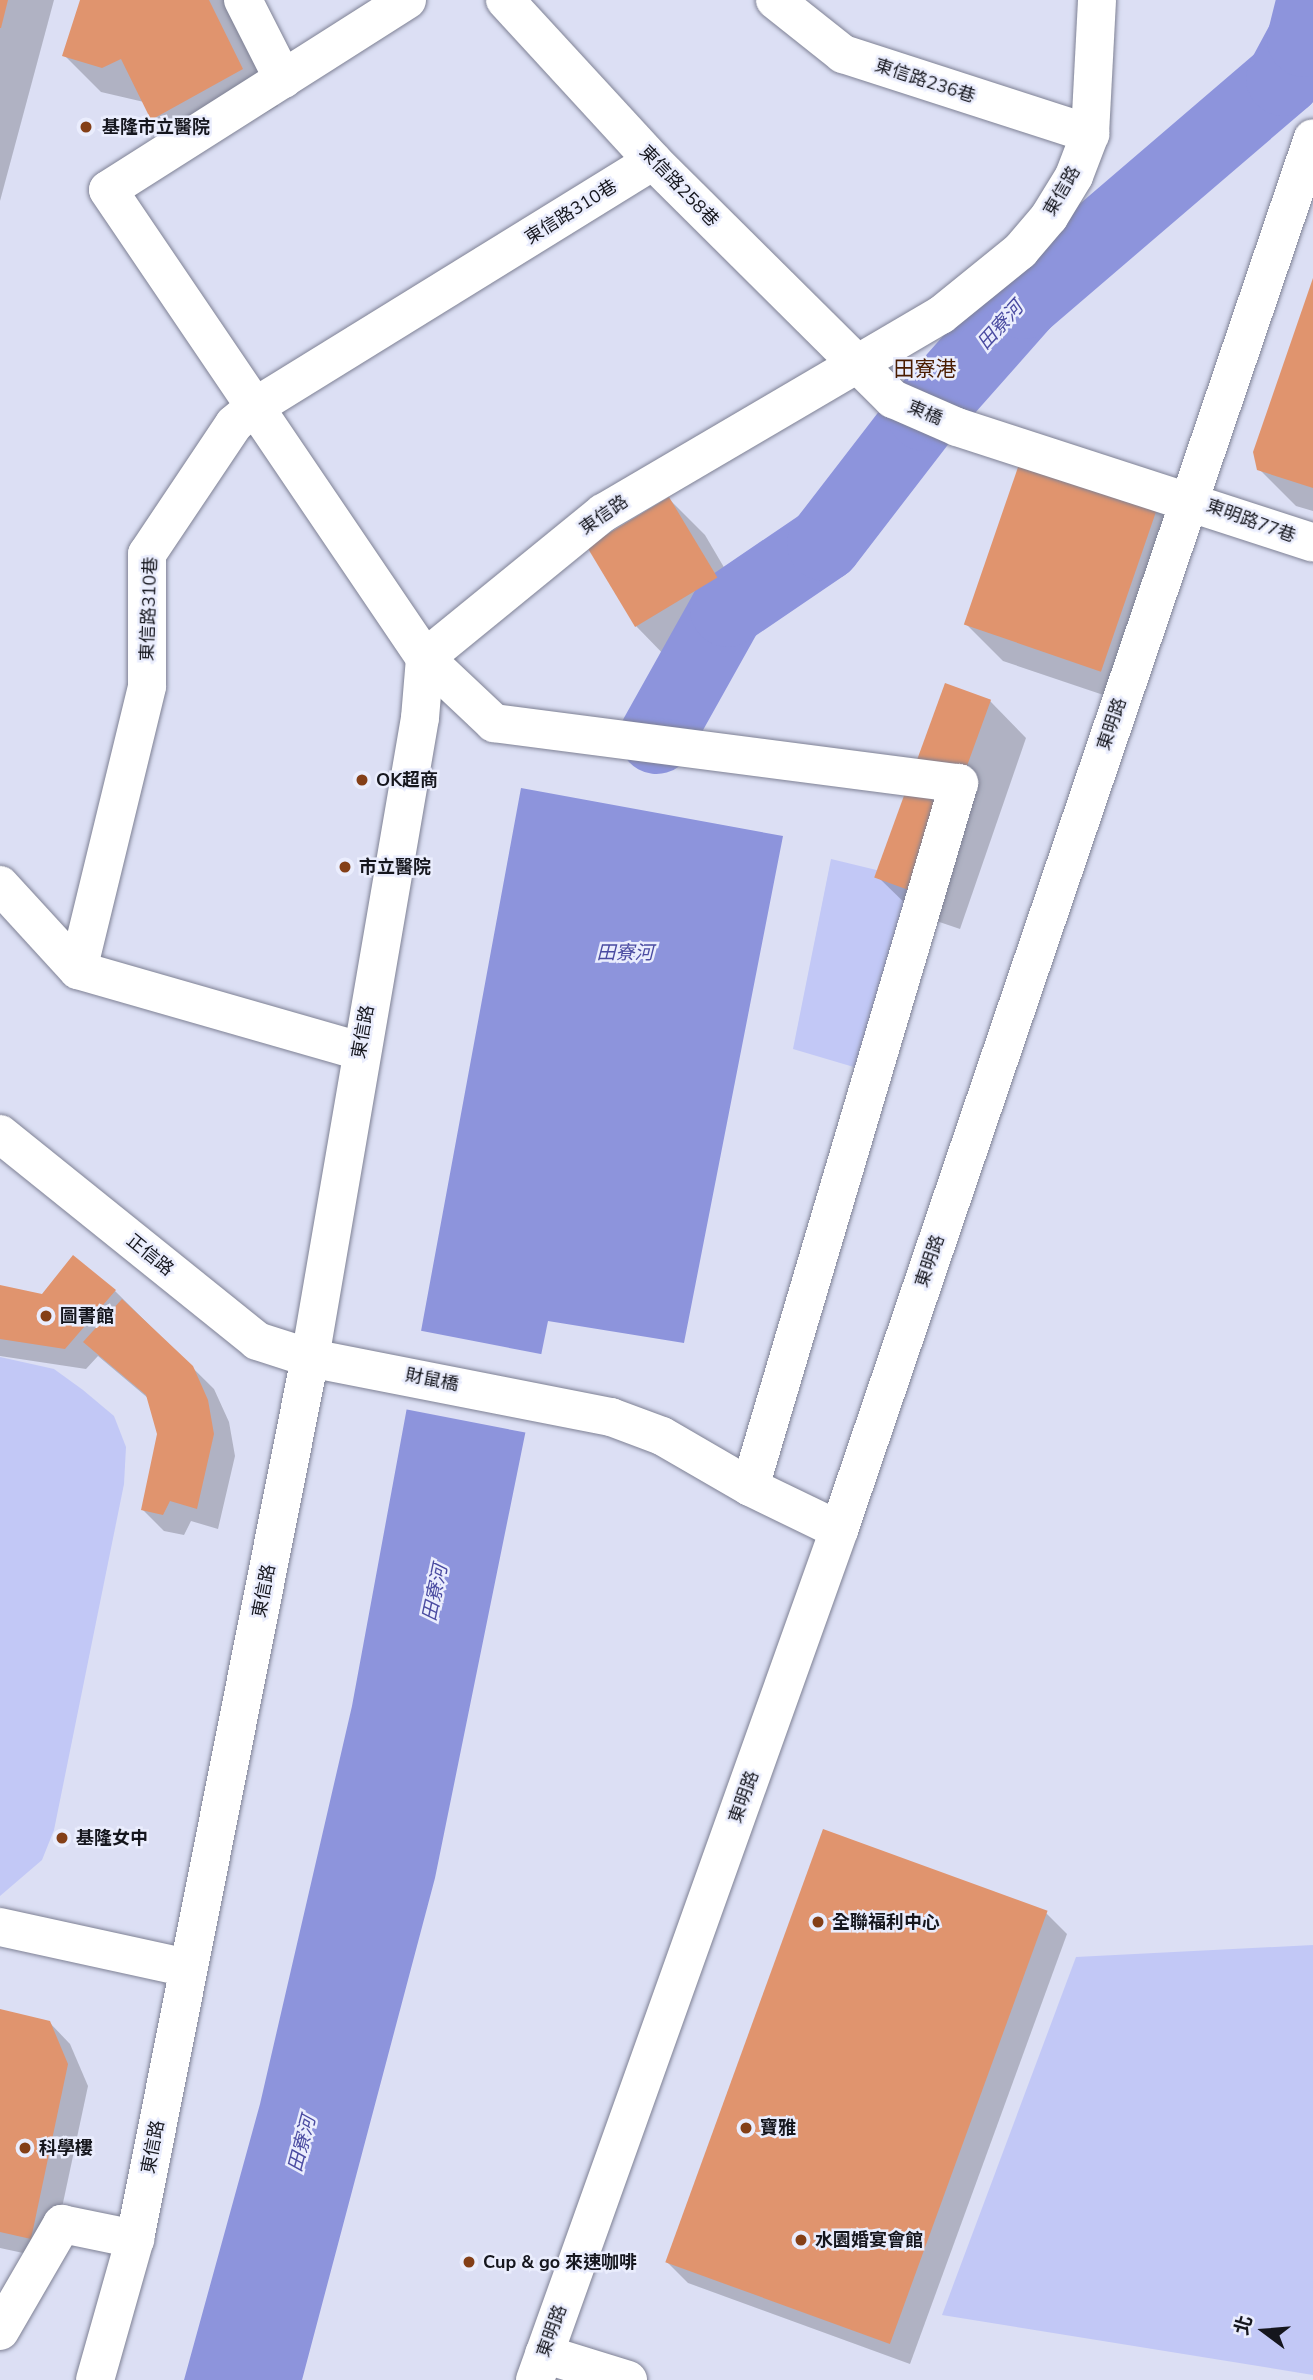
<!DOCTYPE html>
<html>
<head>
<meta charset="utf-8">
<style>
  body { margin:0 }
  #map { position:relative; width:1313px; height:2380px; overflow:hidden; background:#dcdff4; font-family:"Nunito Sans","Noto Sans TC",sans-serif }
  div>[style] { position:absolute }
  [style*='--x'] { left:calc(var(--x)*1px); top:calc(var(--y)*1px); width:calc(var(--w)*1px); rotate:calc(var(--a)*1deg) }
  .green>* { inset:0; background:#c2c8f6 }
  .water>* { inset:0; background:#8d94dc }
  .pier>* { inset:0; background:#dcdff4; transform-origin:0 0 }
  .shadow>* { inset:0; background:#0003 }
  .river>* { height:75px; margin:-37.5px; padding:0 37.5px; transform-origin:37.5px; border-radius:37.5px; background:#8d94dc }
  .building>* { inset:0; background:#e0946e; transform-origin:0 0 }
  .roads { filter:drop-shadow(0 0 2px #7e8194) drop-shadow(0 0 2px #7e8194) }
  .minor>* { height:38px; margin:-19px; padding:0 19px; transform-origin:19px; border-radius:19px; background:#fff }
  .major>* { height:38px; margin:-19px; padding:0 19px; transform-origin:19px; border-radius:19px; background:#fff }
  .dots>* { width:19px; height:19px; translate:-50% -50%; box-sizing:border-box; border:4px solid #eaedfd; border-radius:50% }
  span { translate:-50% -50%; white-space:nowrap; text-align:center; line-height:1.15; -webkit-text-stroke:5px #eaedfd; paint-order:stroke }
  .street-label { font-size:18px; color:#15161d }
  .poi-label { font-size:18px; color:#15161d; font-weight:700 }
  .left { translate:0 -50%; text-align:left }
  .water-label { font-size:19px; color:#4a4ba1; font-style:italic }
  .quarter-label { font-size:21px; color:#4a1c00 }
  .north { position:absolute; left:1229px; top:2296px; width:70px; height:70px; -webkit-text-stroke:5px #eaedfd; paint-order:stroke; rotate:286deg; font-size:19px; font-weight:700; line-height:28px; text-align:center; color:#15161d }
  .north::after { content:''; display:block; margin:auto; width:24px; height:32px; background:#15161d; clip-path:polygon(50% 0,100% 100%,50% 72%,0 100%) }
</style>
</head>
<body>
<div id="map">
  <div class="green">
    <i style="clip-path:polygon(831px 859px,930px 883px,874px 1073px,793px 1049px)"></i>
    <i style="clip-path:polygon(0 1357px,54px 1369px,83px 1390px,114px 1416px,126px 1447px,124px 1484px,54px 1830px,42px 1860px,0 1896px)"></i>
    <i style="clip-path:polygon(1313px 1945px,1313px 2375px,942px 2315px,1076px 1957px)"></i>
  </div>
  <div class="water">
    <i style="clip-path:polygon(521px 788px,783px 836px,684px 1343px,548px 1321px,435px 1878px,302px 2380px,184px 2380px,260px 2104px,352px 1706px)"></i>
  </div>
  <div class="pier">
    <i style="left:417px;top:1330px;width:130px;height:80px;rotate:11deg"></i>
  </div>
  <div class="shadow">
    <i style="clip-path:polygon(0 0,54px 0,0 201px)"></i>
    <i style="clip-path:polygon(82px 0,225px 0,278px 106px,188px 155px,152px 119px,144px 102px,101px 92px,64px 55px)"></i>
    <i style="clip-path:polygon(1313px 283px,1313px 511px,1296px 506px,1259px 469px)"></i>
    <i style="clip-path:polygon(1028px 443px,1200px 526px,1139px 707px,1003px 661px,967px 625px)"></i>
    <i style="clip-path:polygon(669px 499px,705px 535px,752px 615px,672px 663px,636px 626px)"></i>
    <i style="clip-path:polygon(990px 701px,1026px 738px,960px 929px,916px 914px,879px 878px)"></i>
    <i style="clip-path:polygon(0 1286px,43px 1296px,115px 1291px,214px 1389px,229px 1422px,235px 1456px,218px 1529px,191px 1521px,184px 1535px,164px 1531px,143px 1510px,159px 1434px,149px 1399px,98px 1356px,86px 1369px,0 1356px)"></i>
    <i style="clip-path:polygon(1046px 1913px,1067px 1934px,910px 2364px,688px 2283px,667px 2262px)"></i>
    <i style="clip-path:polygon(0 2011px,49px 2022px,70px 2044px,88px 2086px,51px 2259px,0 2248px)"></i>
  </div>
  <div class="river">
    <i style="--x:656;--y:736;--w:145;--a:-60.8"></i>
    <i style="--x:727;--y:609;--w:117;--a:-34.2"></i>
    <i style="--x:824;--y:543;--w:164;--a:-52.4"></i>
    <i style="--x:924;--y:413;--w:149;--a:-48.5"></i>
    <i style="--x:1023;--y:301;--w:343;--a:-40.6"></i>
    <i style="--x:1283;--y:78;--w:44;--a:-61.7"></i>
    <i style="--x:1304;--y:39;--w:38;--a:-76"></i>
  </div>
  <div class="building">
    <i style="clip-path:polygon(0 0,8px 0,1px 28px,0 28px)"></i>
    <i style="clip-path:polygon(80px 0,209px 0,243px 69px,151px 120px,121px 59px,102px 68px,62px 56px)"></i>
    <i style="clip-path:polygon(1313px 278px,1313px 488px,1257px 470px,1253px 452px)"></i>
    <i style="left:1027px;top:441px;width:145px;height:194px;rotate:19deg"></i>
    <i style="left:669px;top:497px;width:94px;height:96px;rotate:59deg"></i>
    <i style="left:945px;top:683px;width:49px;height:207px;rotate:20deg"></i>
    <i style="clip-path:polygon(73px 1255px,116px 1290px,65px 1349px,0 1339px,0 1285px,42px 1294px)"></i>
    <i style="clip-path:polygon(122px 1299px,193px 1366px,208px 1400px,214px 1434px,197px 1509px,170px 1501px,163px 1515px,141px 1510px,157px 1434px,146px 1395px,83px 1342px)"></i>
    <i style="left:823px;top:1829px;width:239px;height:461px;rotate:20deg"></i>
    <i style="clip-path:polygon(0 2009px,50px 2021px,68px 2064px,31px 2239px,0 2232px)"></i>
  </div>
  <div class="roads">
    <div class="minor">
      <i style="--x:243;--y:0;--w:89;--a:63.1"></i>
      <i style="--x:407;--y:0;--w:354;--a:147.6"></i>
      <i style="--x:108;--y:190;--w:565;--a:55.89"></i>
      <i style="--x:425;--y:658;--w:95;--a:43.3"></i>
      <i style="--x:494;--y:723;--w:469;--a:7.4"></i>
      <i style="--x:959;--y:783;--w:734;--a:106.53"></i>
      <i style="--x:505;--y:0;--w:219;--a:47.4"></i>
      <i style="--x:653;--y:161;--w:338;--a:44.8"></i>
      <i style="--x:893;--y:399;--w:70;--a:23.6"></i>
      <i style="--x:957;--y:427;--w:374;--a:18"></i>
      <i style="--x:775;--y:0;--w:87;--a:38.5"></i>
      <i style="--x:843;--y:54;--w:260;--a:17.9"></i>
      <i style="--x:0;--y:885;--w:115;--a:47.5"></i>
      <i style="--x:360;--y:1051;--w:293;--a:-164"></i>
      <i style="--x:78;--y:970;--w:292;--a:-76.3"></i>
      <i style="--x:147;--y:686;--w:132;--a:-90"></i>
      <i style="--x:147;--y:554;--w:156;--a:-56.2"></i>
      <i style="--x:234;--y:424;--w:25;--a:-40"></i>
      <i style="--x:253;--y:408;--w:470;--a:-31.7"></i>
      <i style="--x:0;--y:1134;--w:330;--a:38.8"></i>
      <i style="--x:257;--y:1341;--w:56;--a:17.8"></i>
      <i style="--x:310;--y:1358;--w:307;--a:11.1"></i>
      <i style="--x:611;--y:1417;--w:54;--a:20.4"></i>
      <i style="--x:662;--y:1436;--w:102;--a:30.1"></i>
      <i style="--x:750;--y:1487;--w:99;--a:25.8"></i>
      <i style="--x:0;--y:1927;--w:192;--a:12.3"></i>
      <i style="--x:0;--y:2331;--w:124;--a:-59.9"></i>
      <i style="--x:62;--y:2224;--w:75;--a:11.6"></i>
      <i style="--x:544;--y:2354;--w:88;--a:17.2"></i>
      <i style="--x:535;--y:2380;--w:903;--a:-70.32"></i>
      <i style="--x:839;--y:1530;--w:1470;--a:-71.2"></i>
    </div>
    <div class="major">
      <i style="--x:95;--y:2380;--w:147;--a:-74.2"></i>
      <i style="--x:135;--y:2239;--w:898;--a:-78.77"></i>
      <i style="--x:310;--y:1358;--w:649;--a:-80.25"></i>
      <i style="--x:420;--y:718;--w:60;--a:-85.2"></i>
      <i style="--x:425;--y:658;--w:230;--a:-39.2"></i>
      <i style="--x:603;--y:513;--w:392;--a:-30.4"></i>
      <i style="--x:941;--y:315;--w:102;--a:-39"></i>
      <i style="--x:1020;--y:251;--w:45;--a:-49.5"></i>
      <i style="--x:1049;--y:217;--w:48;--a:-58.6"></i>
      <i style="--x:1074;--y:176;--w:45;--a:-69.1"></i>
      <i style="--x:1090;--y:134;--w:134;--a:-87"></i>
    </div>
  </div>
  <div class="dots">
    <i style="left:86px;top:127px;background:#843f17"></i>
    <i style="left:362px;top:780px;background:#843f17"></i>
    <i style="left:345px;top:867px;background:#843f17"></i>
    <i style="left:46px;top:1316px;background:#843f17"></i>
    <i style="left:62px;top:1838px;background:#843f17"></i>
    <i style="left:818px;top:1922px;background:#843f17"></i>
    <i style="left:746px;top:2128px;background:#843f17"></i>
    <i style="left:25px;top:2148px;background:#843f17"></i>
    <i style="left:801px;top:2240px;background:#843f17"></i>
    <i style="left:469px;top:2262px;background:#843f17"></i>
  </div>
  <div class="street-label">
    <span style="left:925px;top:81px;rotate:18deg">東信路236巷</span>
    <span style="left:679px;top:186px;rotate:46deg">東信路258巷</span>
    <span style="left:1062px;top:191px;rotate:-60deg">東信路</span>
    <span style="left:571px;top:212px;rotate:-32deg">東信路310巷</span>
    <span style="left:925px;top:413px;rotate:23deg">東橋</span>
    <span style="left:604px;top:515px;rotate:-35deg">東信路</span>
    <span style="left:1251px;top:521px;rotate:20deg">東明路77巷</span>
    <span style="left:149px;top:609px;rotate:-88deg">東信路310巷</span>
    <span style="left:1112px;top:724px;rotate:-71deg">東明路</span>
    <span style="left:363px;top:1032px;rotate:-80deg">東信路</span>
    <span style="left:150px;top:1255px;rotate:39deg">正信路</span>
    <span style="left:930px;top:1261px;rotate:-71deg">東明路</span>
    <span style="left:432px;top:1380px;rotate:11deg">財鼠橋</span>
    <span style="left:264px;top:1591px;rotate:-79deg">東信路</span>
    <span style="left:744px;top:1797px;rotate:-70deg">東明路</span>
    <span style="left:153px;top:2147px;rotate:-79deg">東信路</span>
    <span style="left:552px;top:2331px;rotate:-70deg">東明路</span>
  </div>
  <div class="poi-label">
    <span class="left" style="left:102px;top:127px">基隆市立醫院</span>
    <span class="left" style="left:376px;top:780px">OK超商</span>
    <span class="left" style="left:359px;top:867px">市立醫院</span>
    <span class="left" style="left:60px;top:1316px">圖書館</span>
    <span class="left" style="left:76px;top:1838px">基隆女中</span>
    <span class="left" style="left:832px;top:1922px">全聯福利中心</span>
    <span class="left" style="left:760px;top:2128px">寶雅</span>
    <span class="left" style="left:39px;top:2148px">科學樓</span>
    <span class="left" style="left:815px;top:2240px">水園婚宴會館</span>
    <span class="left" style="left:483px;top:2262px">Cup &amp; go 來速咖啡</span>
  </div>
  <div class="water-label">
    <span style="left:1001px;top:326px;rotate:-48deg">田寮河</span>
    <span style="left:625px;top:954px">田寮河</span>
    <span style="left:436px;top:1593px;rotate:-78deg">田寮河</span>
    <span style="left:303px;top:2144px;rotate:-75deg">田寮河</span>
  </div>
  <div class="quarter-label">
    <span style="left:925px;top:369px">田寮港</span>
  </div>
  <div class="north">北</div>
</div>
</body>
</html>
